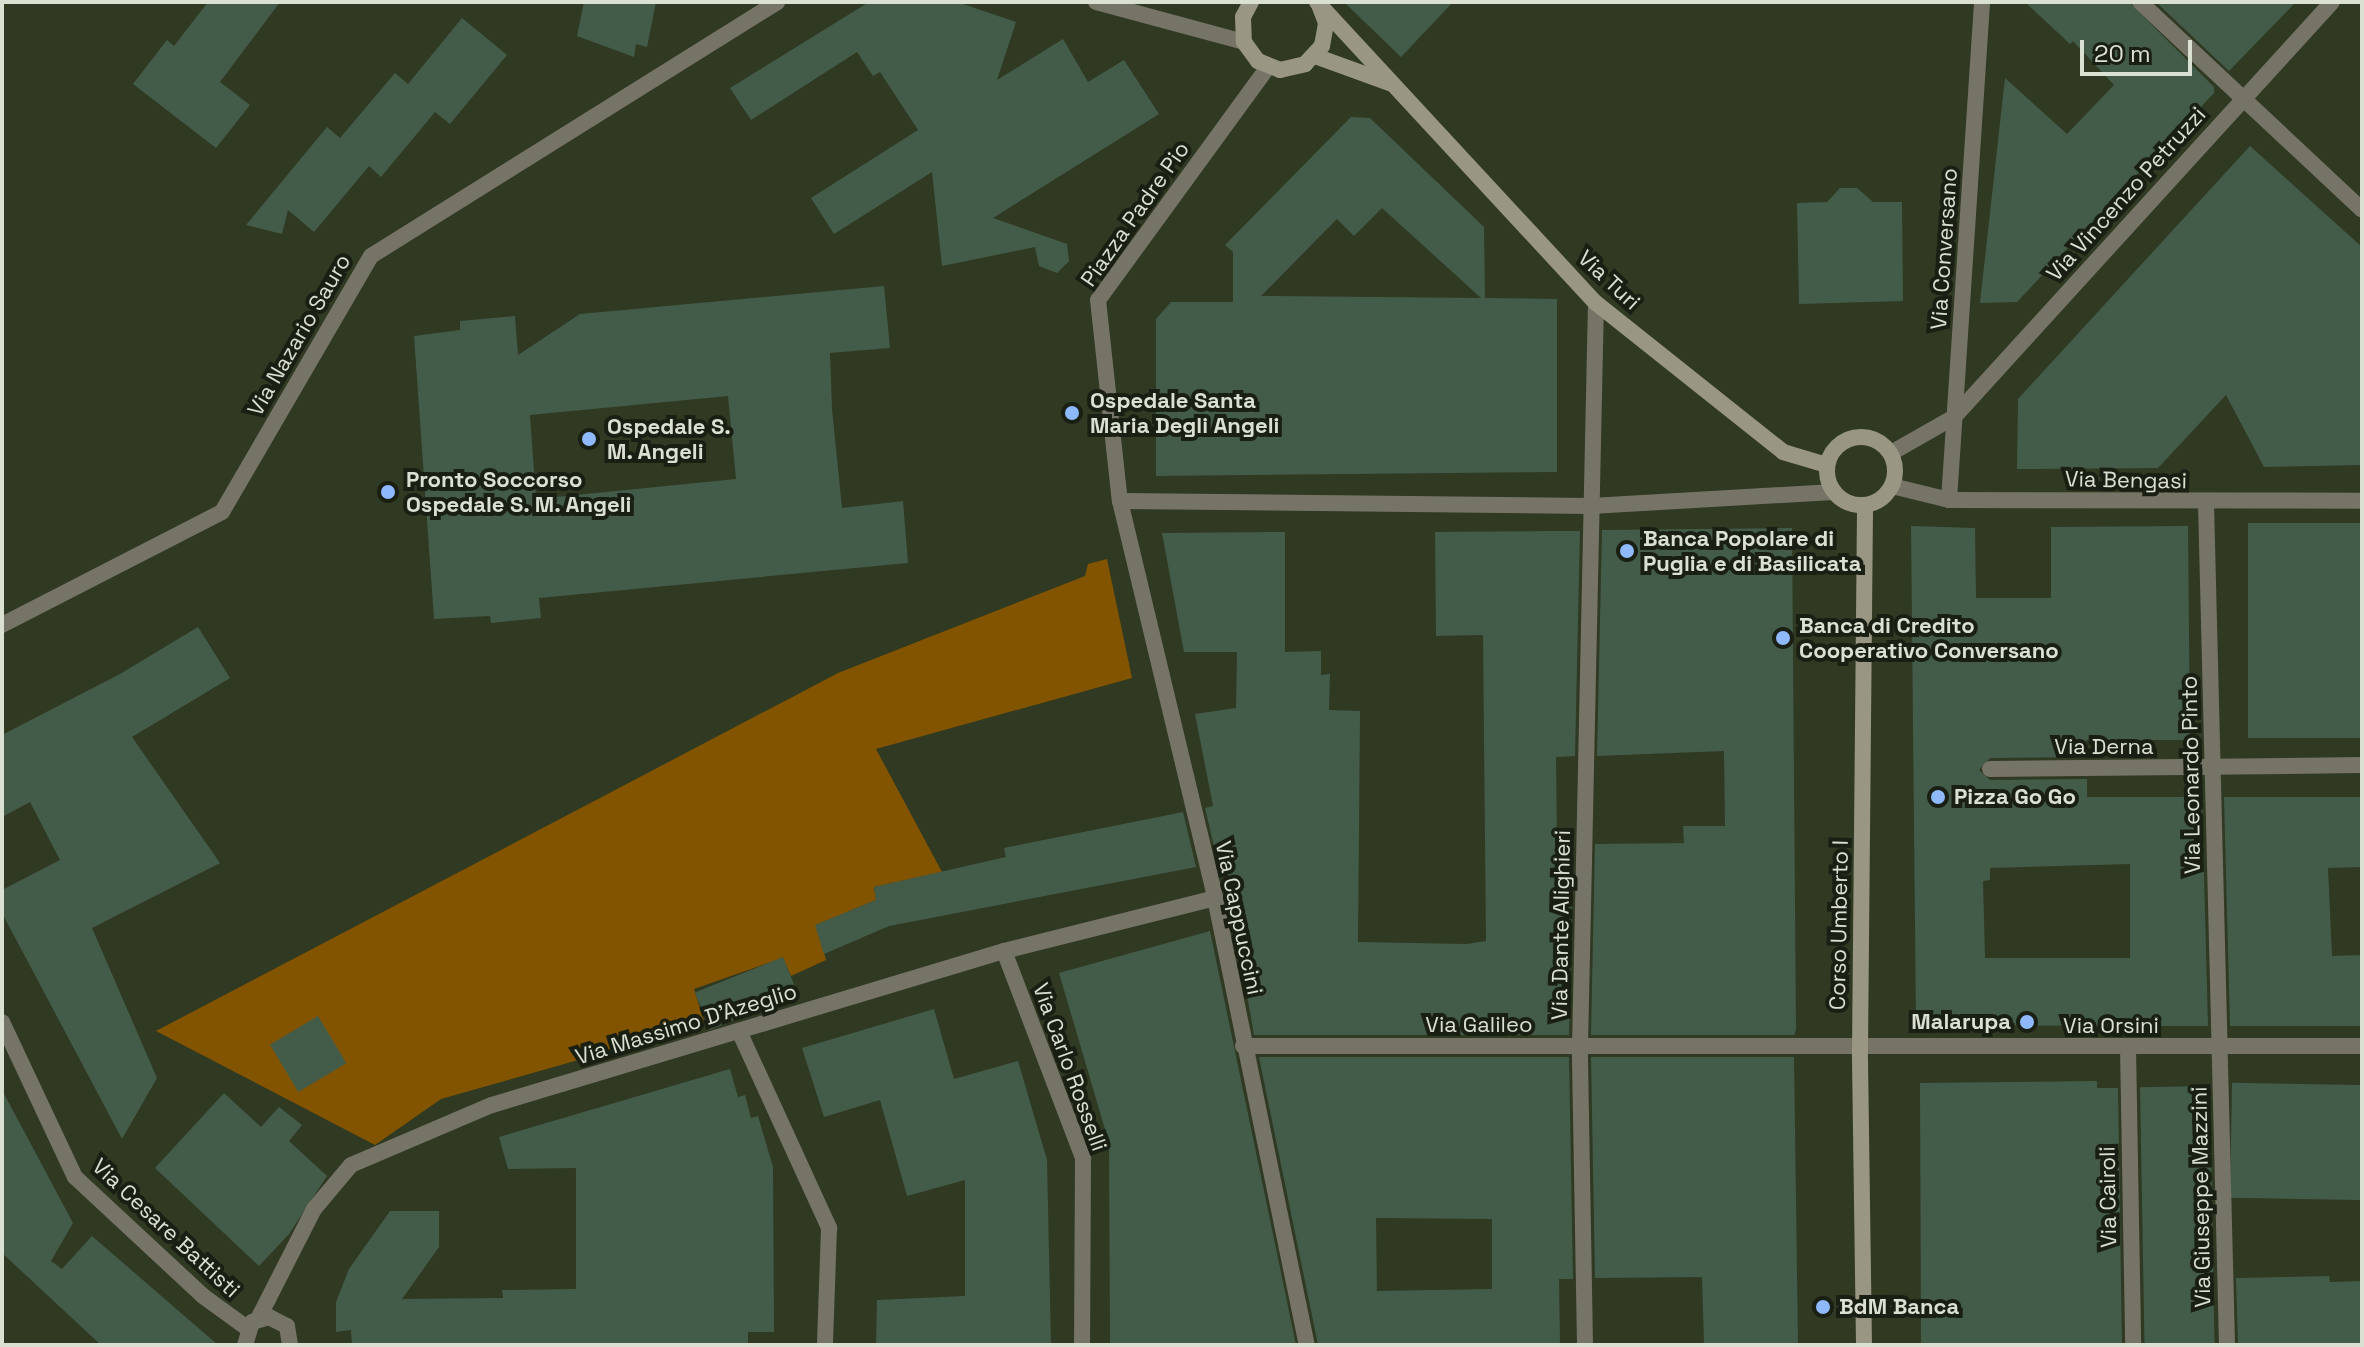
<!DOCTYPE html>
<html>
<head>
<meta charset="utf-8">
<style>
  body { margin:0 }
  #map { position:relative; width:2364px; height:1347px; overflow:hidden; background:#303922; font-family:"Space Grotesk",sans-serif }
  div>[style] { position:absolute }
  [style*='--x'] { left:calc(var(--x)*1px); top:calc(var(--y)*1px); width:calc(var(--w)*1px); rotate:calc(var(--a)*1deg) }
  .forest>* { inset:0; background:#825400 }
  .building>* { inset:0; background:#435c4a; transform-origin:0 0 }
  .street>* { height:16px; margin:-8px; padding:0 8px; transform-origin:8px; border-radius:8px; background:#767467 }
  .secondary>* { height:16px; margin:-8px; padding:0 8px; transform-origin:8px; border-radius:8px; background:#999683 }
  .secondary>.ring { margin:-8px; padding:0; box-sizing:content-box; background:none; border:16px solid #999683; border-radius:50% }
  .dots>* { width:22px; height:22px; translate:-50% -50%; box-sizing:border-box; border:4px solid #1a1f14; border-radius:50% }
  span { translate:-50% -50%; white-space:nowrap; text-align:center; line-height:1.15; -webkit-text-stroke:8px #1a1f14; paint-order:stroke }
  .street-label { font-size:22px; color:#dae0d2 }
  .poi-label { font-size:22px; color:#dae0d2; font-weight:700 }
  .left { translate:0 -50%; text-align:left }
  .right { translate:-100% -50%; text-align:right }
  .frame { position:absolute; inset:0; border:4px solid #dae0d2; pointer-events:none }
  .scale { position:absolute; left:2080px; top:40px; width:112px; height:36px; box-sizing:border-box; border:4px solid #dae0d2; border-top:0; padding-left:10px; font-size:24px; line-height:28px; white-space:nowrap; color:#dae0d2; -webkit-text-stroke:6px #1a1f14; paint-order:stroke }
</style>
</head>
<body>
<div id="map">
  <div class="forest">
    <i style="clip-path:polygon(1107px 559px,1132px 678px,876px 749px,942px 872px,874px 887px,876px 900px,816px 925px,826px 960px,791px 976px,783px 958px,694px 989px,705px 1024px,441px 1099px,375px 1145px,156px 1031px,838px 673px,1085px 576px,1088px 564px)"></i>
  </div>
  <div class="building">
    <i style="clip-path:polygon(208px 2px,280px 2px,220px 82px,250px 105px,216px 148px,133px 84px,167px 40px,174px 46px)"></i>
    <i style="clip-path:polygon(584px 2px,656px 2px,647px 47px,636px 44px,634px 57px,577px 36px)"></i>
    <i style="clip-path:polygon(869px 2px,957px 2px,1016px 22px,997px 80px,1063px 39px,1088px 82px,1124px 60px,1159px 114px,993px 218px,1067px 244px,1069px 261px,1057px 273px,1039px 266px,1035px 247px,942px 266px,932px 172px,834px 234px,811px 198px,918px 130px,880px 72px,873px 76px,857px 52px,751px 120px,730px 88px)"></i>
    <i style="clip-path:polygon(1344px 2px,1453px 2px,1401px 57px)"></i>
    <i style="clip-path:polygon(2025px 2px,2129px 2px,2214px 87px,2214px 93px,2017px 302px,1980px 303px,2005px 78px,2067px 134px,2114px 85px,2073px 41px,2070px 44px)"></i>
    <i style="clip-path:polygon(2156px 2px,2296px 2px,2229px 71px)"></i>
    <i style="clip-path:polygon(462px 18px,507px 55px,450px 124px,435px 112px,381px 177px,369px 166px,314px 232px,288px 210px,282px 234px,246px 225px,327px 127px,340px 138px,395px 73px,408px 84px)"></i>
    <i style="clip-path:polygon(evenodd,1351px 117px,1370px 118px,1484px 227px,1485px 298px,1557px 299px,1557px 472px,1156px 476px,1156px 319px,1171px 302px,1233px 302px,1233px 252px,1225px 245px,1351px 117px,1382px 208px,1481px 298px,1261px 296px,1337px 219px,1354px 236px,1382px 208px)"></i>
    <i style="clip-path:polygon(2250px 146px,2362px 247px,2362px 465px,2264px 467px,2226px 395px,2158px 468px,2017px 469px,2018px 399px)"></i>
    <i style="clip-path:polygon(1840px 188px,1857px 188px,1873px 202px,1902px 202px,1903px 301px,1799px 304px,1797px 203px,1827px 202px)"></i>
    <i style="clip-path:polygon(evenodd,884px 286px,890px 348px,830px 353px,832px 409px,842px 508px,903px 501px,908px 563px,539px 598px,541px 618px,491px 623px,490px 616px,434px 619px,414px 336px,460px 330px,460px 321px,515px 316px,518px 355px,580px 314px,884px 286px,728px 396px,736px 479px,536px 499px,530px 415px,728px 396px)"></i>
    <i style="left:2362px;top:523px;width:215px;height:114px;rotate:90deg"></i>
    <i style="clip-path:polygon(evenodd,1911px 526px,1975px 528px,1976px 598px,2051px 598px,2051px 527px,2188px 526px,2190px 740px,2086px 740px,2087px 757px,1990px 758px,1979px 770px,1990px 780px,2087px 779px,2087px 797px,2202px 797px,2208px 1026px,1916px 1025px,1911px 526px,2130px 864px,2130px 958px,1985px 958px,1983px 881px,1990px 880px,1990px 868px,2130px 864px)"></i>
    <i style="clip-path:polygon(1792px 528px,1796px 1030px,1794px 1035px,1591px 1035px,1595px 844px,1684px 843px,1683px 826px,1725px 826px,1724px 751px,1597px 756px,1602px 530px)"></i>
    <i style="clip-path:polygon(1557px 531px,1580px 531px,1575px 756px,1556px 757px,1557px 845px,1573px 845px,1569px 1035px,1254px 1035px,1224px 862px,1218px 863px,1205px 808px,1213px 806px,1195px 714px,1236px 708px,1237px 652px,1184px 652px,1162px 533px,1285px 532px,1285px 652px,1321px 651px,1321px 675px,1330px 674px,1329px 710px,1360px 711px,1358px 942px,1467px 944px,1486px 941px,1483px 635px,1436px 636px,1435px 532px)"></i>
    <i style="clip-path:polygon(198px 627px,230px 678px,132px 737px,220px 863px,92px 928px,157px 1078px,122px 1139px,2px 913px,2px 890px,60px 860px,30px 802px,2px 817px,2px 735px,120px 674px)"></i>
    <i style="clip-path:polygon(2224px 797px,2362px 797px,2362px 867px,2328px 868px,2332px 956px,2362px 955px,2362px 1026px,2230px 1026px)"></i>
    <i style="clip-path:polygon(1183px 812px,1196px 867px,889px 926px,824px 954px,815px 925px,876px 900px,874px 887px,1006px 857px,1004px 848px)"></i>
    <i style="clip-path:polygon(1210px 931px,1296px 1345px,1110px 1345px,1109px 1143px,1059px 973px)"></i>
    <i style="left:783px;top:957px;width:40px;height:95px;rotate:68deg"></i>
    <i style="clip-path:polygon(934px 1009px,954px 1079px,1018px 1061px,1047px 1160px,1051px 1345px,876px 1345px,877px 1300px,965px 1296px,965px 1180px,907px 1196px,880px 1100px,824px 1117px,802px 1048px)"></i>
    <i style="left:318px;top:1016px;width:55px;height:56px;rotate:59deg"></i>
    <i style="clip-path:polygon(evenodd,1259px 1057px,1569px 1057px,1573px 1279px,1559px 1279px,1560px 1345px,1318px 1345px,1259px 1057px,1376px 1218px,1492px 1219px,1492px 1289px,1377px 1291px,1376px 1218px)"></i>
    <i style="clip-path:polygon(1591px 1057px,1794px 1057px,1798px 1345px,1704px 1345px,1702px 1277px,1595px 1278px)"></i>
    <i style="clip-path:polygon(730px 1069px,738px 1097px,745px 1095px,751px 1118px,758px 1116px,773px 1167px,774px 1332px,748px 1332px,748px 1345px,352px 1345px,351px 1330px,336px 1332px,336px 1302px,349px 1269px,390px 1211px,439px 1211px,439px 1247px,402px 1299px,503px 1298px,502px 1290px,576px 1289px,576px 1168px,508px 1169px,499px 1137px)"></i>
    <i style="clip-path:polygon(2097px 1081px,2097px 1088px,2118px 1088px,2122px 1345px,1921px 1345px,1920px 1083px)"></i>
    <i style="left:2362px;top:1085px;width:115px;height:130px;rotate:91deg"></i>
    <i style="left:2210px;top:1086px;width:259px;height:70px;rotate:89deg"></i>
    <i style="clip-path:polygon(2px 1090px,73px 1223px,51px 1261px,62px 1269px,92px 1236px,218px 1345px,101px 1345px,2px 1253px)"></i>
    <i style="clip-path:polygon(224px 1093px,261px 1127px,279px 1107px,302px 1125px,289px 1141px,327px 1176px,289px 1234px,259px 1266px,155px 1168px)"></i>
    <i style="clip-path:polygon(2329px 1276px,2330px 1282px,2362px 1281px,2362px 1345px,2238px 1345px,2236px 1278px)"></i>
  </div>
  <div class="street">
    <i style="--x:1096;--y:2;--w:153;--a:15.1"></i>
    <i style="--x:2140;--y:2;--w:304;--a:43.1"></i>
    <i style="--x:1268;--y:67;--w:288;--a:126.1"></i>
    <i style="--x:1098;--y:300;--w:202;--a:83.8"></i>
    <i style="--x:1120;--y:501;--w:408;--a:76.5"></i>
    <i style="--x:1215;--y:898;--w:456;--a:78.4"></i>
    <i style="--x:1891;--y:453;--w:73;--a:-29.7"></i>
    <i style="--x:1954;--y:417;--w:561;--a:-47.67"></i>
    <i style="--x:1892;--y:486;--w:59;--a:13.8"></i>
    <i style="--x:1949;--y:500;--w:413;--a:0.1"></i>
    <i style="--x:1949;--y:500;--w:499;--a:-86.2"></i>
    <i style="--x:1120;--y:501;--w:471;--a:0.6"></i>
    <i style="--x:1591;--y:506;--w:243;--a:-3.3"></i>
    <i style="--x:2206;--y:503;--w:842;--a:88.57"></i>
    <i style="--x:2;--y:625;--w:247;--a:-27.2"></i>
    <i style="--x:222;--y:512;--w:296;--a:-59.8"></i>
    <i style="--x:371;--y:256;--w:479;--a:-32"></i>
    <i style="--x:1990;--y:769;--w:372;--a:-0.6"></i>
    <i style="--x:1004;--y:951;--w:222;--a:69.1"></i>
    <i style="--x:1083;--y:1158;--w:187;--a:90.3"></i>
    <i style="--x:2;--y:1022;--w:171;--a:64.8"></i>
    <i style="--x:75;--y:1177;--w:175;--a:42.9"></i>
    <i style="--x:203;--y:1296;--w:54;--a:36"></i>
    <i style="--x:739;--y:1031;--w:217;--a:65.4"></i>
    <i style="--x:829;--y:1228;--w:117;--a:92"></i>
    <i style="--x:1243;--y:1046;--w:1119;--a:0"></i>
    <i style="--x:2128;--y:1047;--w:298;--a:89"></i>
    <i style="--x:258;--y:1319;--w:123;--a:-63"></i>
    <i style="--x:314;--y:1209;--w:57;--a:-49.9"></i>
    <i style="--x:351;--y:1165;--w:153;--a:-23.1"></i>
    <i style="--x:492;--y:1105;--w:535;--a:-16.74"></i>
    <i style="--x:1004;--y:951;--w:218;--a:-14.1"></i>
    <i style="--x:245;--y:1345;--w:24;--a:-73"></i>
    <i style="--x:252;--y:1322;--w:18;--a:-16"></i>
    <i style="--x:269;--y:1317;--w:20;--a:27"></i>
    <i style="--x:287;--y:1326;--w:19;--a:81"></i>
    <i style="--x:1585;--y:1345;--w:298;--a:-91"></i>
    <i style="--x:1580;--y:1047;--w:744;--a:-88.77"></i>
  </div>
  <div class="secondary">
    <i style="--x:1251;--y:2;--w:17;--a:118"></i>
    <i style="--x:1243;--y:17;--w:25;--a:88"></i>
    <i style="--x:1244;--y:42;--w:24;--a:54"></i>
    <i style="--x:1258;--y:61;--w:24;--a:22"></i>
    <i style="--x:1280;--y:70;--w:26;--a:-13"></i>
    <i style="--x:1305;--y:64;--w:25;--a:-47"></i>
    <i style="--x:1322;--y:46;--w:23;--a:-80"></i>
    <i style="--x:1326;--y:23;--w:17;--a:-111"></i>
    <i style="--x:1317;--y:2;--w:410;--a:47.2"></i>
    <i style="--x:1596;--y:303;--w:239;--a:38.5"></i>
    <i style="--x:1783;--y:452;--w:46;--a:16.5"></i>
    <i style="--x:1315;--y:56;--w:79;--a:20"></i>
    <i class="ring" style="left:1827px;top:437px;width:52px;height:52px"></i>
    <i style="--x:1864;--y:1345;--w:295;--a:-90.8"></i>
    <i style="--x:1860;--y:1050;--w:545;--a:-89.47"></i>
  </div>
  <div class="dots">
    <i style="left:1072px;top:413px;background:#8eb9fd"></i>
    <i style="left:589px;top:439px;background:#8eb9fd"></i>
    <i style="left:388px;top:492px;background:#8eb9fd"></i>
    <i style="left:1627px;top:551px;background:#8eb9fd"></i>
    <i style="left:1783px;top:638px;background:#8eb9fd"></i>
    <i style="left:1938px;top:797px;background:#8eb9fd"></i>
    <i style="left:2027px;top:1022px;background:#8eb9fd"></i>
    <i style="left:1823px;top:1307px;background:#8eb9fd"></i>
  </div>
  <div class="street-label">
    <span style="left:2126px;top:194px;rotate:-48deg">Via Vincenzo Petruzzi</span>
    <span style="left:1135px;top:214px;rotate:-55deg">Piazza Padre Pio</span>
    <span style="left:1944px;top:249px;rotate:-86deg">Via Conversano</span>
    <span style="left:1609px;top:280px;rotate:43deg">Via Turi</span>
    <span style="left:299px;top:335px;rotate:-60deg">Via Nazario Sauro</span>
    <span style="left:2126px;top:480px;rotate:1deg">Via Bengasi</span>
    <span style="left:2104px;top:747px">Via Derna</span>
    <span style="left:2191px;top:775px;rotate:-91deg">Via Leonardo Pinto</span>
    <span style="left:1239px;top:918px;rotate:78deg">Via Cappuccini</span>
    <span style="left:1561px;top:925px;rotate:-89deg">Via Dante Alighieri</span>
    <span style="left:1839px;top:925px;rotate:-89deg">Corso Umberto I</span>
    <span style="left:686px;top:1024px;rotate:-17deg">Via Massimo D'Azeglio</span>
    <span style="left:1479px;top:1025px">Via Galileo</span>
    <span style="left:2111px;top:1026px">Via Orsini</span>
    <span style="left:1070px;top:1067px;rotate:70deg">Via Carlo Rosselli</span>
    <span style="left:2108px;top:1197px;rotate:-91deg">Via Cairoli</span>
    <span style="left:2201px;top:1197px;rotate:-91deg">Via Giuseppe Mazzini</span>
    <span style="left:166px;top:1228px;rotate:43deg">Via Cesare Battisti</span>
  </div>
  <div class="poi-label">
    <span class="left" style="left:1090px;top:413px">Ospedale Santa<br>Maria Degli Angeli</span>
    <span class="left" style="left:607px;top:439px">Ospedale S.<br>M. Angeli</span>
    <span class="left" style="left:406px;top:492px">Pronto Soccorso<br>Ospedale S. M. Angeli</span>
    <span class="left" style="left:1643px;top:551px">Banca Popolare di<br>Puglia e di Basilicata</span>
    <span class="left" style="left:1799px;top:638px">Banca di Credito<br>Cooperativo Conversano</span>
    <span class="left" style="left:1954px;top:797px">Pizza Go Go</span>
    <span class="right" style="left:2011px;top:1022px">Malarupa</span>
    <span class="left" style="left:1839px;top:1307px">BdM Banca</span>
  </div>
  <div class="frame"></div>
  <div class="scale">20 m</div>
</div>
</body>
</html>
